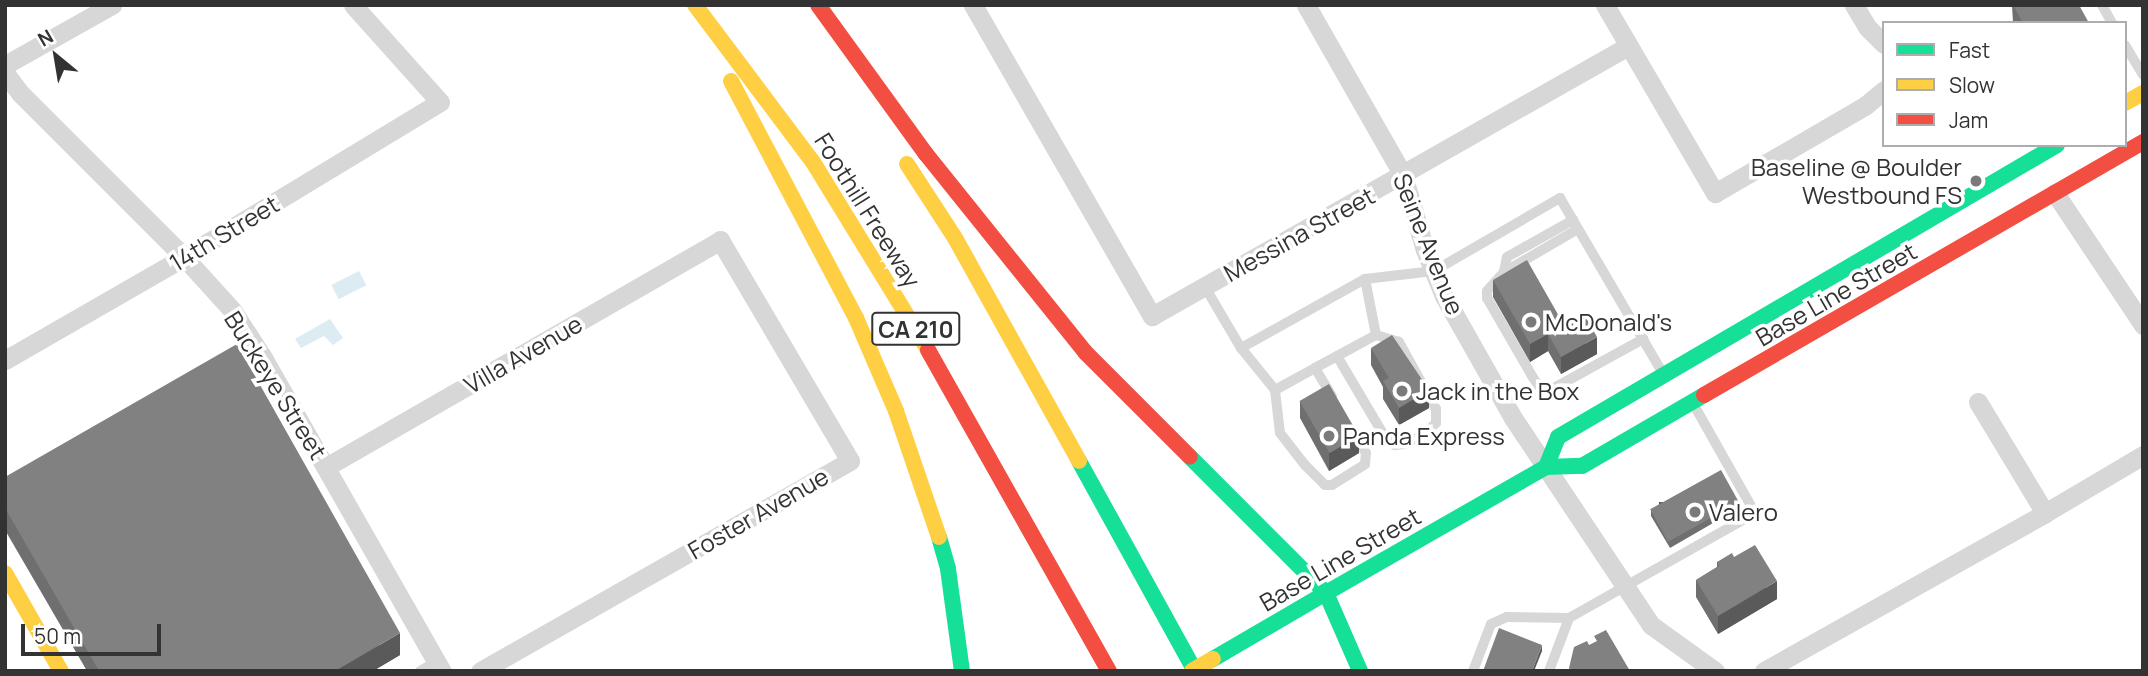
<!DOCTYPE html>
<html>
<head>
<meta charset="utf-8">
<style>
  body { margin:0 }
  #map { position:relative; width:2148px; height:676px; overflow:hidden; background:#fff; font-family:Manrope,sans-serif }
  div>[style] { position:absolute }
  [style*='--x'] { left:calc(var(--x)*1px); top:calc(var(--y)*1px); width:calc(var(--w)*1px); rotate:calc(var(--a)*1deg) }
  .water>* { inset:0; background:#ddebf3; transform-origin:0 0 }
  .lane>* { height:10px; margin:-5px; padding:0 5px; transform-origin:5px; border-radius:5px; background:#d7d7d7 }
  .street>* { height:19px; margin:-9.5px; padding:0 9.5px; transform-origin:9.5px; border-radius:9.5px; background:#d7d7d7 }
  .fast>* { height:16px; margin:-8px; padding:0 8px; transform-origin:8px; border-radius:8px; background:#16e098 }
  .slow>* { height:16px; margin:-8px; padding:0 8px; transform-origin:8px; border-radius:8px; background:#ffcf43 }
  .jam>* { height:16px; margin:-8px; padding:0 8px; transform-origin:8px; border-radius:8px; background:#f24e42 }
  .slow-bridge>* { height:16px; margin:-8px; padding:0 8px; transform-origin:8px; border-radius:8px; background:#ffcf43 }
  .wall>* { inset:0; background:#6f6f6f }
  .shaded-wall>* { inset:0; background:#5a5a5a; transform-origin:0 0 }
  .building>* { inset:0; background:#818181; transform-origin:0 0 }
  .dots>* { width:19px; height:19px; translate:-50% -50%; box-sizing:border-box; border:4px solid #fff; border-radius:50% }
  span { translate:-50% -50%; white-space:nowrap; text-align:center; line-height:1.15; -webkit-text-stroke:7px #fff; paint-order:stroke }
  .shield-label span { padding:2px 5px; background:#fff; border:2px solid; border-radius:5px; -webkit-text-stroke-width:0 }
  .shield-label { font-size:23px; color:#333; font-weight:700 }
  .poi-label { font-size:24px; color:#333 }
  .right { translate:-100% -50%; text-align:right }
  .left { translate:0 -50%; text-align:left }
  .street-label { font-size:24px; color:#333 }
  .frame { position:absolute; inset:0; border:7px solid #333; pointer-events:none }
  .legend { position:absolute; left:1882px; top:21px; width:245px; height:126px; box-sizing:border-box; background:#fff; border:2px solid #adadad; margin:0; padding:9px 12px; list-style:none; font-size:21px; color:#333 }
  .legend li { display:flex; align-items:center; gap:14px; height:35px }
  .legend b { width:35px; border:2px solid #adadad }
  .north { position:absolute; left:21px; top:21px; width:70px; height:70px; -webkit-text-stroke:5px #fff; paint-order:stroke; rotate:330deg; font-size:19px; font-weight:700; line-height:28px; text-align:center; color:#333 }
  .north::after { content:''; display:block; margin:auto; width:24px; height:32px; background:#333; clip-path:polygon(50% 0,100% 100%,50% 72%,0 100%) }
  .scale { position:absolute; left:21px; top:624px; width:140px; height:32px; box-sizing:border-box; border:4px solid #333; border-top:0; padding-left:9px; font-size:21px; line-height:24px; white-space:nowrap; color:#333; -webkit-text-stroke:5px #fff; paint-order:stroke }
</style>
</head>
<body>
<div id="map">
  <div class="water">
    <i style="left:359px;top:271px;width:16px;height:31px;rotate:63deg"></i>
    <i style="clip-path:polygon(330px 319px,343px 338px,333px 345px,324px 336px,301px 348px,295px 339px)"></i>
  </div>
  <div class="lane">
    <i style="--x:2102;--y:5;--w:21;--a:61"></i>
    <i style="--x:2125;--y:45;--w:35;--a:59"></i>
    <i style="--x:1578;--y:229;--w:86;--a:149.8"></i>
    <i style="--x:1504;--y:272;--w:25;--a:132"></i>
    <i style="--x:1487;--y:291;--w:7;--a:90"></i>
    <i style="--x:1487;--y:298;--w:90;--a:60"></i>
    <i style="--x:1532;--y:376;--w:11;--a:56"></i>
    <i style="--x:1538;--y:385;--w:16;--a:11"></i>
    <i style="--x:1554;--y:388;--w:102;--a:-28.8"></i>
    <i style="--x:1504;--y:272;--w:15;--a:-79"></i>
    <i style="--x:1507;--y:257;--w:76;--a:-29.3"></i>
    <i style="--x:1205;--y:287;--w:71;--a:59.5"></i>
    <i style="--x:1241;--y:348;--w:142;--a:-29.1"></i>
    <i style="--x:1365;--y:279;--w:69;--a:-6.6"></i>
    <i style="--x:1434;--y:271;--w:146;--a:-30.1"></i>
    <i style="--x:1560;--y:198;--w:202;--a:59.6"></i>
    <i style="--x:1241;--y:348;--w:54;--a:51"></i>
    <i style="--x:1275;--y:390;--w:46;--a:-28.8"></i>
    <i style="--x:1315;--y:368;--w:69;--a:-28.4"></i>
    <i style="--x:1376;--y:335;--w:57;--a:-101.1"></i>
    <i style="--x:1337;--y:356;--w:96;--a:59.4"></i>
    <i style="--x:1386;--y:439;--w:11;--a:34"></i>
    <i style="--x:1395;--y:445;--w:9;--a:-6"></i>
    <i style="--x:1404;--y:444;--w:20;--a:-24"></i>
    <i style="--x:1422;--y:436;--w:19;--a:-43"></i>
    <i style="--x:1436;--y:423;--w:14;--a:-90"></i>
    <i style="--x:1436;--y:409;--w:77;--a:-118.9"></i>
    <i style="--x:1399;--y:342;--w:24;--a:-163"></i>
    <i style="--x:1315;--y:368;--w:33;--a:59"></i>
    <i style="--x:1275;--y:390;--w:43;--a:83.4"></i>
    <i style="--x:1280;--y:433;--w:41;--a:52"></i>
    <i style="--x:1305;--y:465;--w:28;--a:45"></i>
    <i style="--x:1325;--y:485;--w:7;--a:0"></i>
    <i style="--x:1332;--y:485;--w:39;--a:-32"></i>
    <i style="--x:1365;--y:464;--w:11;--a:-85"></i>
    <i style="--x:1366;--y:453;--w:23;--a:-121"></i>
    <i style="--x:420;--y:671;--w:20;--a:-30"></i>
    <i style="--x:1473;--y:671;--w:50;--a:-69"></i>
    <i style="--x:1491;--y:624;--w:17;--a:-24"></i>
    <i style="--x:1507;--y:617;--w:62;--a:0.9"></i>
    <i style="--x:1549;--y:671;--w:57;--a:-69.3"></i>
    <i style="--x:1569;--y:618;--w:214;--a:-29.4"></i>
    <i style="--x:1755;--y:513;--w:124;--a:-119.5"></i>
  </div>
  <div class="street">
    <i style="--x:973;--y:5;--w:359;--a:60.1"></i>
    <i style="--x:1152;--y:316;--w:547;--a:-29.56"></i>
    <i style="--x:1306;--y:5;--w:196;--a:60.3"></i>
    <i style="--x:1403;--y:175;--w:78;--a:73.7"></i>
    <i style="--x:1425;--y:250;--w:50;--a:67.6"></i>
    <i style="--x:1444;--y:296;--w:140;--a:60.5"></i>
    <i style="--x:1513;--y:418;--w:249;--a:56.3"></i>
    <i style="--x:1651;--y:625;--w:79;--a:35.7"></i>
    <i style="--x:1605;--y:5;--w:218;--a:59.7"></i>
    <i style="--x:1715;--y:193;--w:175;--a:-30.2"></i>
    <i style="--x:1866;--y:105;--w:23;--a:-40"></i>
    <i style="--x:1854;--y:5;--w:26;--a:59"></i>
    <i style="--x:1867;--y:27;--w:24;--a:45"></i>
    <i style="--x:5;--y:65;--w:123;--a:-29.3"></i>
    <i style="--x:5;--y:73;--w:25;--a:53"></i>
    <i style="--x:20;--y:93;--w:232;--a:45"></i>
    <i style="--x:184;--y:257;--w:72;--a:47.8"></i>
    <i style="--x:232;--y:310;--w:55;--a:56.9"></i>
    <i style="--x:262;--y:356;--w:363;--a:60.3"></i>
    <i style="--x:2055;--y:193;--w:159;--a:56.3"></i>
    <i style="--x:5;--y:360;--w:207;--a:-29.9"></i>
    <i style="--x:184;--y:257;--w:299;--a:-31.2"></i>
    <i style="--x:440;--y:102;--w:130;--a:-131.9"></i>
    <i style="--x:1978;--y:402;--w:130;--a:58.9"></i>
    <i style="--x:326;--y:467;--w:455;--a:-29.9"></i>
    <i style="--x:720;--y:240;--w:256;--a:59.5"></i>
    <i style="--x:850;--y:461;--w:425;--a:150.4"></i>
    <i style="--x:1764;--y:671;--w:322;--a:-29.3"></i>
    <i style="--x:2045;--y:513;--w:114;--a:-30.6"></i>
  </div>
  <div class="fast">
    <i style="--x:1190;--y:457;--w:192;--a:45"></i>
    <i style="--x:1326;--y:593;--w:85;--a:66.4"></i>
    <i style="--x:1079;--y:461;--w:240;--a:61.1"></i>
    <i style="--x:1546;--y:467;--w:32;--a:-68"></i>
    <i style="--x:1558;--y:437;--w:578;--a:-30.33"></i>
    <i style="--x:939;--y:537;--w:33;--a:74"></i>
    <i style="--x:948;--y:569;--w:103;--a:82.2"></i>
    <i style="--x:1326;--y:593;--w:254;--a:-29.8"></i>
    <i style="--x:1546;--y:467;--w:36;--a:-2"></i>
    <i style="--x:1582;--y:466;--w:141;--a:-30.2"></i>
    <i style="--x:1213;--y:659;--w:131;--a:-30.3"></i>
  </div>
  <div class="slow">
    <i style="--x:695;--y:5;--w:196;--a:53.1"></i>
    <i style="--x:813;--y:162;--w:220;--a:58.5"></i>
    <i style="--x:731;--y:81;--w:268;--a:62.2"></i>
    <i style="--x:856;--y:318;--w:101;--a:66.7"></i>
    <i style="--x:896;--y:411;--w:133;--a:71.2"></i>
    <i style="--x:2125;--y:103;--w:21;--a:-29"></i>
    <i style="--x:907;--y:164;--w:88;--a:57"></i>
    <i style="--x:955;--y:238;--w:255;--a:60.9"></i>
    <i style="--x:5;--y:573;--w:113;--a:60.3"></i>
  </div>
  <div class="jam">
    <i style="--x:818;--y:5;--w:184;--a:54.1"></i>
    <i style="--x:926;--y:154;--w:254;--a:51.2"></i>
    <i style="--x:1085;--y:352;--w:148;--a:45"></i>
    <i style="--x:928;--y:350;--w:369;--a:60.6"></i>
    <i style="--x:1704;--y:395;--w:507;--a:-29.96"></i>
  </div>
  <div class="slow-bridge">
    <i style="--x:1192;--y:671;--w:24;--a:-30"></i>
  </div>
  <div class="wall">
    <i style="clip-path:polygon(2012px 5px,2089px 23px,2013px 23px)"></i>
    <i style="clip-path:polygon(1493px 280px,1564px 325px,1597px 354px,1561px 374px,1548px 351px,1530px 362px,1493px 297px)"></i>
    <i style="clip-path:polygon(1371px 348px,1429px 408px,1399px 425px,1383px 399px,1383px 387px,1371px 365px)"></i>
    <i style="clip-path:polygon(1300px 401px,1359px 453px,1329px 471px,1300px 418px)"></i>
    <i style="clip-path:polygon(5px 477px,400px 655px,373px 671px,87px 671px,5px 530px)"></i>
    <i style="clip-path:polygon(1739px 508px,1670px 548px,1651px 516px,1651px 510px)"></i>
    <i style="clip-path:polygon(1734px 557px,1777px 599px,1718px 634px,1696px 597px,1696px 580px,1717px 567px,1717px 562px)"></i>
  </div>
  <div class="shaded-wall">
    <i style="clip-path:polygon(1548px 334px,1548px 351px,1530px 362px,1530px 344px)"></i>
    <i style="clip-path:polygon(1597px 337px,1597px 354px,1561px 374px,1561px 357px)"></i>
    <i style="clip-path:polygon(1429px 390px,1429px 408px,1399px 425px,1399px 408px)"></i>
    <i style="clip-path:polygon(1359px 436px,1359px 453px,1329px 471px,1329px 453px)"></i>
    <i style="left:1739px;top:502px;width:6px;height:80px;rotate:90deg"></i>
    <i style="clip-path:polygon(1777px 581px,1777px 599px,1718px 634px,1718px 616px)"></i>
    <i style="clip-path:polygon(400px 633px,400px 655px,373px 671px,335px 671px)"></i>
    <i style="clip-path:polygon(1542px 645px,1542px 651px,1534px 671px,1532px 671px)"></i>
  </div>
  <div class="building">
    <i style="clip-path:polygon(2013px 5px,2079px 5px,2089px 23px,2023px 23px)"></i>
    <i style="clip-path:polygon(1527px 260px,1564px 325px,1584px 314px,1597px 337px,1561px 357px,1548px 334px,1530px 344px,1493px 280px)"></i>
    <i style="clip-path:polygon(1392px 335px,1429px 390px,1399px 408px,1383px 381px,1389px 378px,1371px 348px)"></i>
    <i style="clip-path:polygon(237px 344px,400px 633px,335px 671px,99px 671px,5px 508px,5px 477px)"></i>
    <i style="left:1329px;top:384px;width:60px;height:34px;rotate:60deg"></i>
    <i style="left:1721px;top:470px;width:37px;height:81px;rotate:61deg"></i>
    <i style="clip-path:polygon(1755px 545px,1777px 581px,1718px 616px,1696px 580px,1719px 566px,1717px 562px,1732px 553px,1734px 557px)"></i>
    <i style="clip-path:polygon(1499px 628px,1542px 645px,1532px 671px,1483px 671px)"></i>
    <i style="clip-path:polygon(1606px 630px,1630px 671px,1570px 671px,1569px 668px,1574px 647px,1587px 641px,1589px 645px,1597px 641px,1594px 636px)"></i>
  </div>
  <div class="dots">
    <i style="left:1976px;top:181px;background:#7a7a7a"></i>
    <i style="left:1531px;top:322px;background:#7a7a7a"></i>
    <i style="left:1402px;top:391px;background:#7a7a7a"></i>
    <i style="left:1329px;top:436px;background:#7a7a7a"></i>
    <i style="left:1695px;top:512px;background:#7a7a7a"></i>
  </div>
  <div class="shield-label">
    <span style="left:916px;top:329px">CA 210</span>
  </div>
  <div class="poi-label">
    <span class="right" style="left:1962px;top:181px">Baseline @ Boulder<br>Westbound FS</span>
    <span class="left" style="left:1545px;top:322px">McDonald's</span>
    <span class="left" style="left:1416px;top:391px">Jack in the Box</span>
    <span class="left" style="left:1343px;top:436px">Panda Express</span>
    <span class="left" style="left:1709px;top:512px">Valero</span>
  </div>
  <div class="street-label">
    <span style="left:868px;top:210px;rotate:58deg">Foothill Freeway</span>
    <span style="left:224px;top:233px;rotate:-31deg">14th Street</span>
    <span style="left:1299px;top:234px;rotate:-29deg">Messina Street</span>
    <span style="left:1429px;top:244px;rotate:68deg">Seine Avenue</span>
    <span style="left:1836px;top:294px;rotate:-30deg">Base Line Street</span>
    <span style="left:523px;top:354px;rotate:-30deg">Villa Avenue</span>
    <span style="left:276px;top:385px;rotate:58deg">Buckeye Street</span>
    <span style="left:758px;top:513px;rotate:-30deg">Foster Avenue</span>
    <span style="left:1340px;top:559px;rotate:-30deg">Base Line Street</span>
  </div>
  <div class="frame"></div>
  <ul class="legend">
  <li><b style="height:9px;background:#16e098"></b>Fast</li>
  <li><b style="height:9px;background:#ffcf43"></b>Slow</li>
  <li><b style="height:9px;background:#f24e42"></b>Jam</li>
  </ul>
  <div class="north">N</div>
  <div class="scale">50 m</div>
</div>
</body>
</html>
